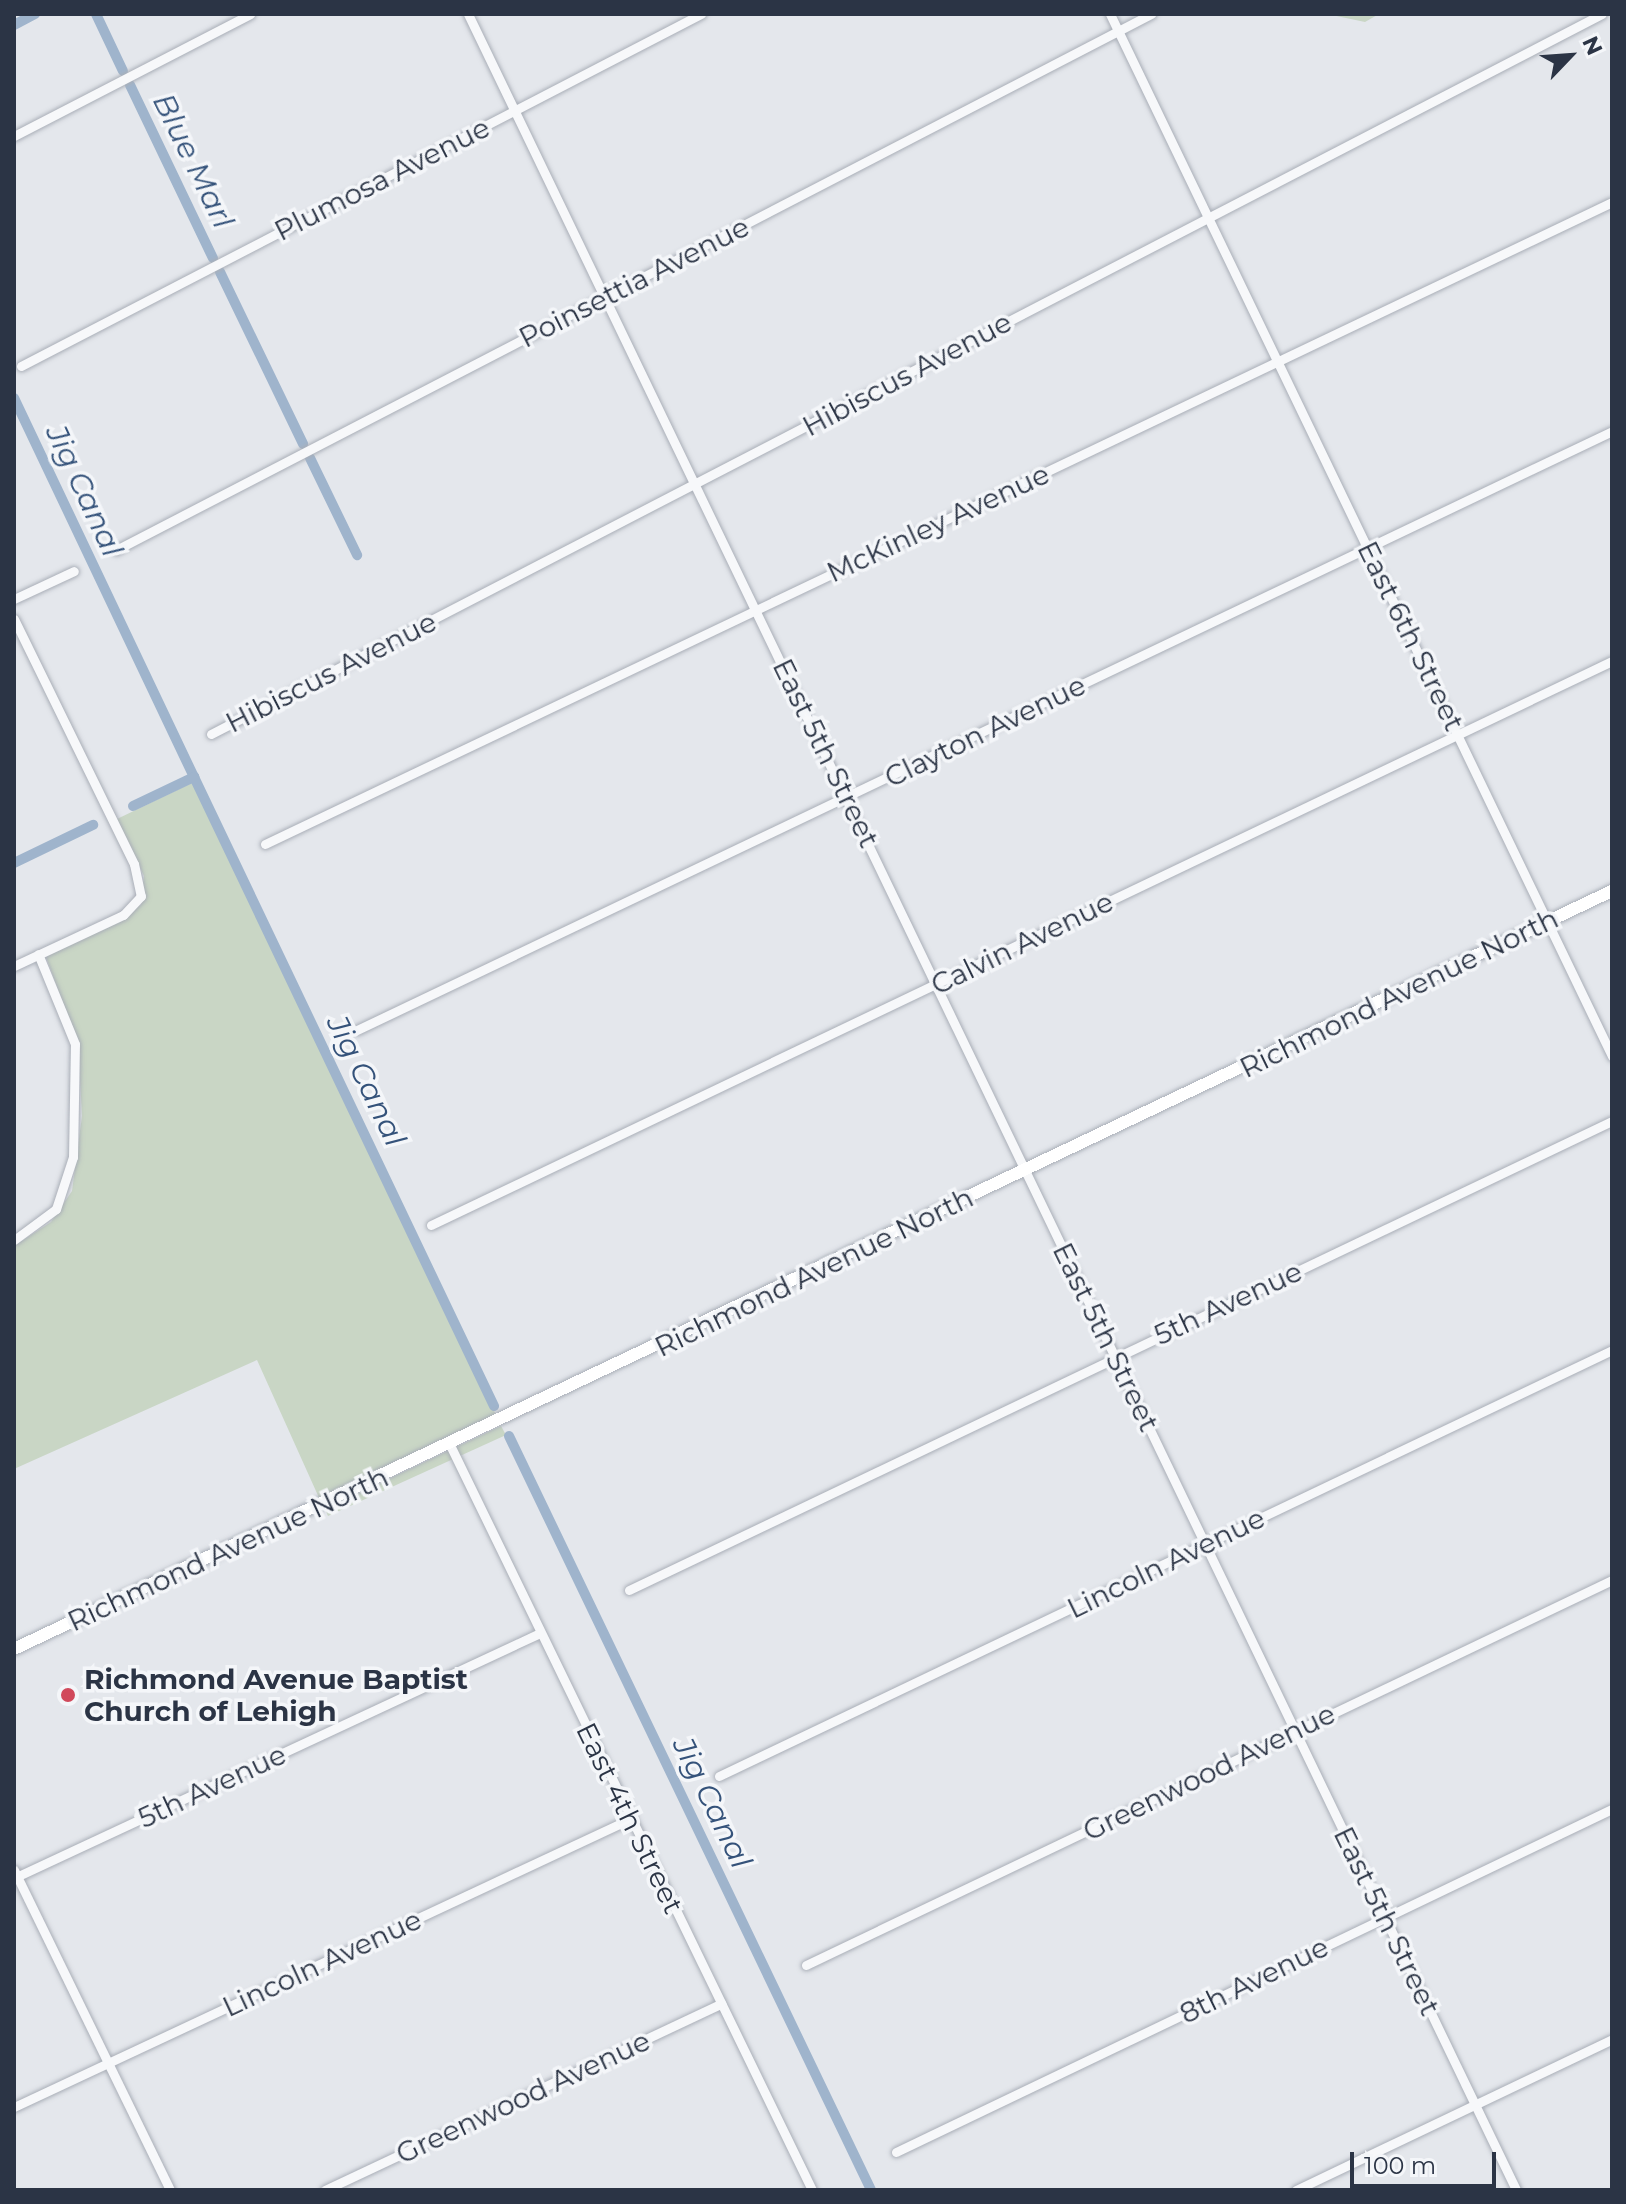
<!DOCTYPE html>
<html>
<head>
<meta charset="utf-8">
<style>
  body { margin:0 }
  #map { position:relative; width:1626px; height:2204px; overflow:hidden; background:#e4e7ec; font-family:Montserrat,sans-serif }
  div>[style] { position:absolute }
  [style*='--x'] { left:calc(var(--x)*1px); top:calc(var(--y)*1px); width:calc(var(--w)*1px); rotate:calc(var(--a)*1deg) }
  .green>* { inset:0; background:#c9d6c5 }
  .canal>* { height:10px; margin:-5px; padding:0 5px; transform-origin:5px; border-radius:5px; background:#9fb4cc }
  .roads { filter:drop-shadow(0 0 2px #a9aeb7) drop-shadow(0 0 2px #a9aeb7) }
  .street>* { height:9px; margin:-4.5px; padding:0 4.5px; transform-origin:4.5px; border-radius:4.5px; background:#f7f8fa }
  .secondary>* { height:12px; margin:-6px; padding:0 6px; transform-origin:6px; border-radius:6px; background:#fff }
  .dots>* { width:22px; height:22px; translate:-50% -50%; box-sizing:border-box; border:4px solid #f4f6f9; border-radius:50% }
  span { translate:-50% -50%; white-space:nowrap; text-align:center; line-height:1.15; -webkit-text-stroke:7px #f4f6f9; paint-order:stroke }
  .street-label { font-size:28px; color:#2b3445 }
  .poi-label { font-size:28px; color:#2b3445; font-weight:700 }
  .left { translate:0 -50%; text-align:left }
  .water-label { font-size:30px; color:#34527a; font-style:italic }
  .frame { position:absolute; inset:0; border:16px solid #2b3445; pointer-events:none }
  .north { position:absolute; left:1530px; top:16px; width:80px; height:80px; -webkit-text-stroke:6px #f4f6f9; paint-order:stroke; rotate:65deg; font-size:22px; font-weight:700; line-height:32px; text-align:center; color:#2b3445 }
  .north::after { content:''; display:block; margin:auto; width:28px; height:36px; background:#2b3445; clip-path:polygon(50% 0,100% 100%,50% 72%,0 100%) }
  .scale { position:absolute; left:1350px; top:2152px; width:146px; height:36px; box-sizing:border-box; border:4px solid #2b3445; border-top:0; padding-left:10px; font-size:24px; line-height:28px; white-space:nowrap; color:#2b3445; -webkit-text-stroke:6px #f4f6f9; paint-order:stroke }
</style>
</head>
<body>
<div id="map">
  <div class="green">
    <i style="clip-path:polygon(1327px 14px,1379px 14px,1365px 22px)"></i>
    <i style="clip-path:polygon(198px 780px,497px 1417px,320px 1500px,257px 1360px,14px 1469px,14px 1246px,51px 1222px,72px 1191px,82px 1116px,78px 1044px,46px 957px,141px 905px,144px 876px,117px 819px)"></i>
    <i style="clip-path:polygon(501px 1426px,506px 1435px,328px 1516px,325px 1509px)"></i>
  </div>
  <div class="canal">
    <i style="--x:96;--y:14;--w:63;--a:64.7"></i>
    <i style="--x:14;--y:25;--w:24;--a:-28"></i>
    <i style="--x:130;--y:85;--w:192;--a:64.4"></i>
    <i style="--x:220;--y:272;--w:191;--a:64.2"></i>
    <i style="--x:14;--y:398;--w:420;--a:64.6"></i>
    <i style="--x:310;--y:458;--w:108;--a:64.1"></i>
    <i style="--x:133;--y:806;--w:68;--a:-25.4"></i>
    <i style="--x:194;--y:777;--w:697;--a:64.5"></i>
    <i style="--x:14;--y:863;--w:88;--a:-25.7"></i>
    <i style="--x:509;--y:1436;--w:836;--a:64.35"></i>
  </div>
  <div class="roads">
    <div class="street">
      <i style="--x:468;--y:14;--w:2415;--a:64.28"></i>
      <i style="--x:1110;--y:14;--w:1157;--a:64.28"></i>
      <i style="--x:14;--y:136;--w:266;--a:-27.3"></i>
      <i style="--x:21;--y:366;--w:766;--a:-27.37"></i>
      <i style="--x:116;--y:550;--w:1166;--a:-27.38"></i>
      <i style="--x:14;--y:599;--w:66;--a:-25"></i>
      <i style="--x:14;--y:619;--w:273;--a:63.9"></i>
      <i style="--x:134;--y:864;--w:33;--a:78"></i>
      <i style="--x:141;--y:896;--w:26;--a:133"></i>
      <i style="--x:123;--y:915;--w:120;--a:154.9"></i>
      <i style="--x:211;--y:734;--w:1566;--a:-27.37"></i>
      <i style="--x:265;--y:844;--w:1492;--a:-25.48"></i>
      <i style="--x:357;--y:1030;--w:1391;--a:-25.51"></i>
      <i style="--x:431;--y:1225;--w:1309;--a:-25.53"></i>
      <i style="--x:14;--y:1240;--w:52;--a:-36.4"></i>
      <i style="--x:56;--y:1209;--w:55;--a:-71.9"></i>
      <i style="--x:73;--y:1157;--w:113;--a:-89"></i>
      <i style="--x:75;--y:1044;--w:97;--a:-112.3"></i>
      <i style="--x:450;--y:1445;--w:828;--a:64.08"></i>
      <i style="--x:629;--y:1590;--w:1089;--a:-25.51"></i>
      <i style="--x:719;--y:1776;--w:989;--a:-25.5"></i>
      <i style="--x:14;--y:1870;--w:356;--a:64"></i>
      <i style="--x:14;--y:1878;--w:580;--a:-24.98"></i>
      <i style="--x:806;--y:1965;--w:893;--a:-25.53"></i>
      <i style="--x:14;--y:2107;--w:680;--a:-25.06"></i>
      <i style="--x:896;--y:2152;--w:794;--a:-25.6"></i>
      <i style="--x:325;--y:2190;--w:438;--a:-25.2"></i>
      <i style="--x:1296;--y:2190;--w:350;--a:-25.5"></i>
    </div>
    <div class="secondary">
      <i style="--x:14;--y:1649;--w:1769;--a:-25.38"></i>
    </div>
  </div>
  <div class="dots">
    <i style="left:68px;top:1695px;background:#d1495b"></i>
  </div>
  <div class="street-label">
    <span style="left:382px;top:179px;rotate:-27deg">Plumosa Avenue</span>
    <span style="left:634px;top:282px;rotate:-27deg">Poinsettia Avenue</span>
    <span style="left:907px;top:374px;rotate:-28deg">Hibiscus Avenue</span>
    <span style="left:938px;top:523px;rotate:-25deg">McKinley Avenue</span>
    <span style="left:1411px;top:636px;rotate:64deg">East 6th Street</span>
    <span style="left:331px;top:672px;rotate:-27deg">Hibiscus Avenue</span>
    <span style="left:985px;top:731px;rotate:-26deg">Clayton Avenue</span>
    <span style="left:826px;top:753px;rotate:64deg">East 5th Street</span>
    <span style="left:1022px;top:943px;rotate:-26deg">Calvin Avenue</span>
    <span style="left:1399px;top:993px;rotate:-26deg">Richmond Avenue North</span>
    <span style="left:814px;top:1272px;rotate:-26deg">Richmond Avenue North</span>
    <span style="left:1228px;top:1303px;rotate:-25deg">5th Avenue</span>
    <span style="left:1106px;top:1337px;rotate:64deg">East 5th Street</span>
    <span style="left:228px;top:1549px;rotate:-25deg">Richmond Avenue North</span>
    <span style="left:1166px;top:1563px;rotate:-26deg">Lincoln Avenue</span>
    <span style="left:1209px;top:1772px;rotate:-26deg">Greenwood Avenue</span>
    <span style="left:212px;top:1786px;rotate:-25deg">5th Avenue</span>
    <span style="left:630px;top:1818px;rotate:64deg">East 4th Street</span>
    <span style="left:1387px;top:1921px;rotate:64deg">East 5th Street</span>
    <span style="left:322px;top:1963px;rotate:-25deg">Lincoln Avenue</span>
    <span style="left:1254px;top:1980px;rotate:-26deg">8th Avenue</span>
    <span style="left:523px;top:2097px;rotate:-25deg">Greenwood Avenue</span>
  </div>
  <div class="poi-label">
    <span class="left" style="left:84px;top:1695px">Richmond Avenue Baptist<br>Church of Lehigh</span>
  </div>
  <div class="water-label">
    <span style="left:193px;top:161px;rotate:64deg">Blue Marl</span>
    <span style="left:84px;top:491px;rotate:65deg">Jig Canal</span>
    <span style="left:366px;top:1081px;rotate:64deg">Jig Canal</span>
    <span style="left:712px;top:1803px;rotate:64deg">Jig Canal</span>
  </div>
  <div class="frame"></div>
  <div class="north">N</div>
  <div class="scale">100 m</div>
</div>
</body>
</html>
